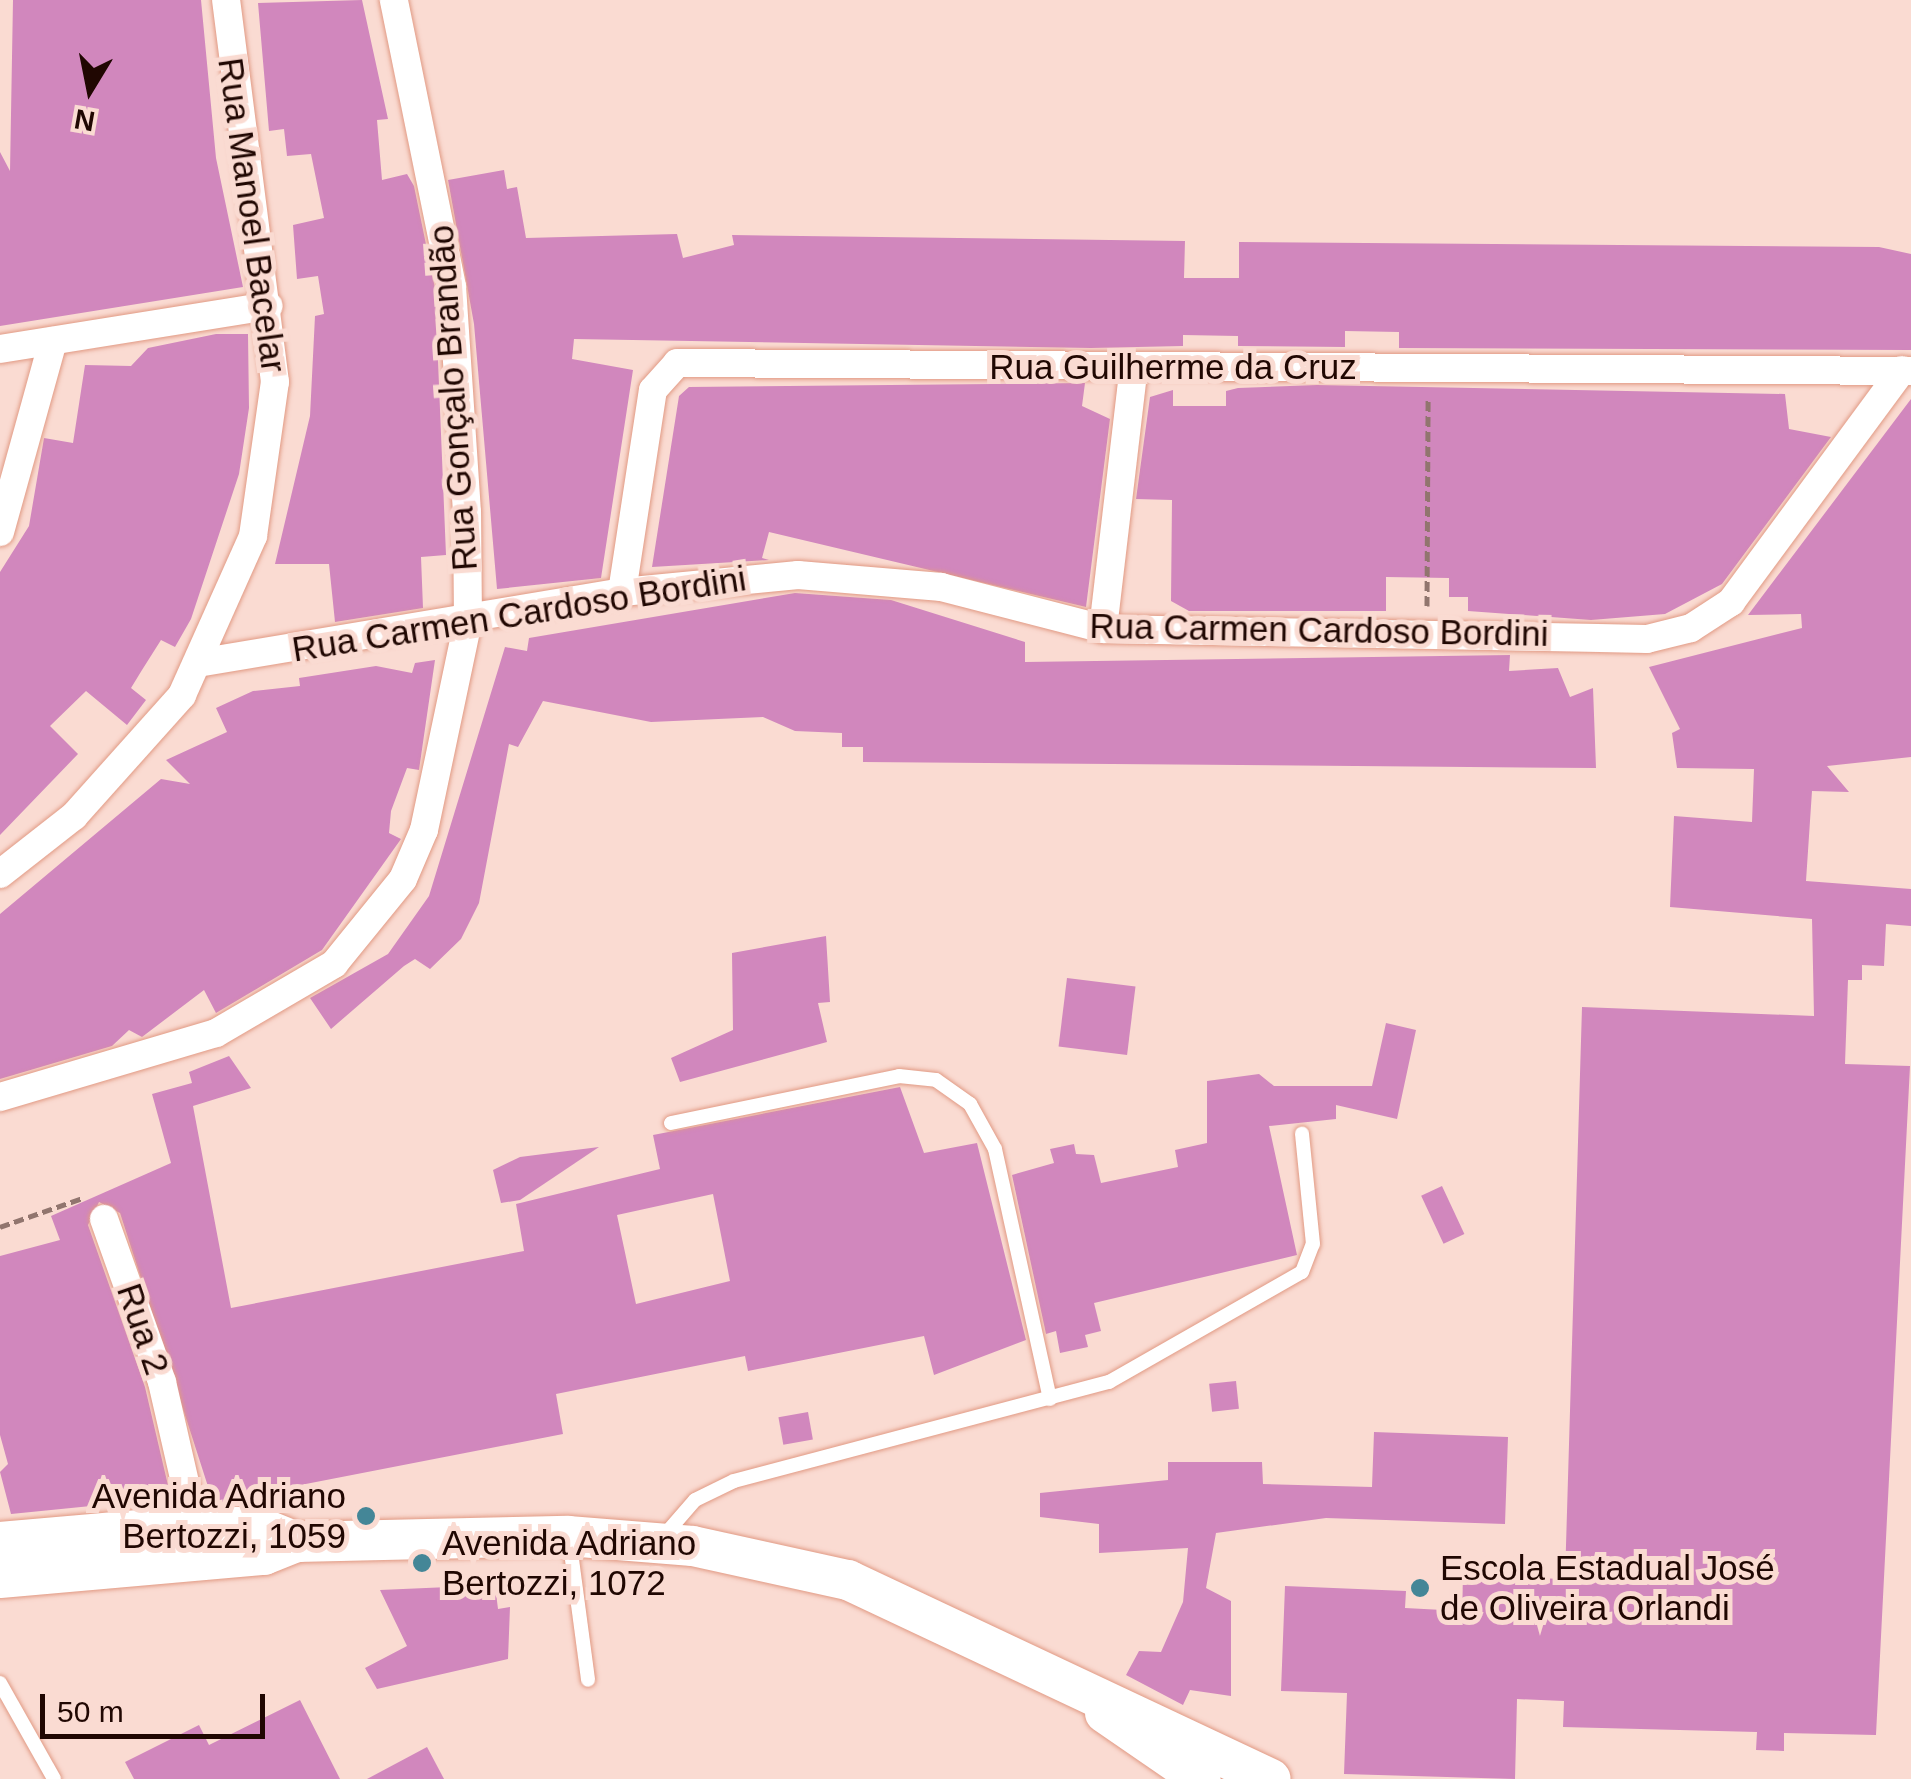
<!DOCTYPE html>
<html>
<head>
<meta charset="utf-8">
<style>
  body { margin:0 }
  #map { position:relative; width:1911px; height:1779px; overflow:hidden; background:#fadbd2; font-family:Arial,sans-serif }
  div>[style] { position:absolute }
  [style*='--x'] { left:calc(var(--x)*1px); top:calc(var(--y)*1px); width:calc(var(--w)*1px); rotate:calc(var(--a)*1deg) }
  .building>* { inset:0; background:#d187bd; transform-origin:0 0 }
  .path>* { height:5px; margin-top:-2.5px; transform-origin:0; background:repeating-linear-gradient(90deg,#91756e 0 10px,transparent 0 15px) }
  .roads { filter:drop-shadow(0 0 2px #e19a84) drop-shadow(0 0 2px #e19a84) }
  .lane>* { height:14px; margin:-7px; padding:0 7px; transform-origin:7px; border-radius:7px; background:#fff }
  .street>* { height:28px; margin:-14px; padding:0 14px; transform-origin:14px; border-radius:14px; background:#fff }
  .secondary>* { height:40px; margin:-20px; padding:0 20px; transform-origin:20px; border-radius:20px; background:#fff }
  .dots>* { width:28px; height:28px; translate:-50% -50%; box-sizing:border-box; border:5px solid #fadbd2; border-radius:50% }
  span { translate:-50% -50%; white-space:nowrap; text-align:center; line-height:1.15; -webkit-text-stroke:10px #fadbd2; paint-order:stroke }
  .street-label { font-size:35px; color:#200702 }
  .poi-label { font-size:35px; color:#200702 }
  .right { translate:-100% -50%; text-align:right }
  .left { translate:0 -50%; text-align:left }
  .north { position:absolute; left:40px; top:40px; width:100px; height:100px; -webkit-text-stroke:8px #fadbd2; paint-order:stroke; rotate:190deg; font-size:28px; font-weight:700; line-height:40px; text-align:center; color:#200702 }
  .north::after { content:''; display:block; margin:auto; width:35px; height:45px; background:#200702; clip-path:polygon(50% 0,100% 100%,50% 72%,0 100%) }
  .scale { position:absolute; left:40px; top:1694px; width:225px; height:45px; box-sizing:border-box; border:5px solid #200702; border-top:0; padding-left:12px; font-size:30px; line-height:35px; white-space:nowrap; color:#200702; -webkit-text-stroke:8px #fadbd2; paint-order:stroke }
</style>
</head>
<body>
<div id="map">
  <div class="building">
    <i style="clip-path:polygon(13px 0,201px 0,216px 158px,243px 287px,0 326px,0 152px,10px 171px)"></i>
    <i style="clip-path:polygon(362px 0,388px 119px,377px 120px,382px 180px,407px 174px,414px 186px,435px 288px,446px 555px,421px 557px,423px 608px,335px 622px,329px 564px,275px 564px,310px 416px,315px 316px,324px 314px,318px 276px,297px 279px,293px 225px,324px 218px,311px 154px,287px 156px,284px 129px,269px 131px,258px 3px)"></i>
    <i style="clip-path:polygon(504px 170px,507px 189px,517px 187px,526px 238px,677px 234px,683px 258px,734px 245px,732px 235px,1185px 241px,1184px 278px,1239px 278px,1239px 242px,1879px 247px,1911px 254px,1911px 350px,1399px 348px,1399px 332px,1345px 331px,1345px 347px,1238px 346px,1238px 336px,1183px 335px,1183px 346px,1091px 348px,574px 339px,572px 359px,633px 370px,601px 578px,497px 589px,474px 324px,448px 180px)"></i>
    <i style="clip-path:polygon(216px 334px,248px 334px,249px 408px,239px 474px,191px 619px,175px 647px,161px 640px,142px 670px,131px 688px,146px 700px,127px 725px,86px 691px,50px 726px,78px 754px,0 835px,0 572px,29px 526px,44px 438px,73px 443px,85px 365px,131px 366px,148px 348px)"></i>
    <i style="clip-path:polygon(1085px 383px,1082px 406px,1110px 419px,1086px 607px,769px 532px,762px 558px,769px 560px,652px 567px,679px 396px,689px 387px)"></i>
    <i style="clip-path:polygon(1317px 385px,1785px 394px,1789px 429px,1831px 437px,1722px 584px,1665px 614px,1591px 620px,1468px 611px,1468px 597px,1449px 597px,1449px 578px,1386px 577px,1386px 611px,1189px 611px,1171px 601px,1172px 500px,1136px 499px,1150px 397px,1173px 390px,1173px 406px,1226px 406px,1226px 391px,1238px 388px)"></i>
    <i style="clip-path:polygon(1911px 399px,1911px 757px,1827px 766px,1849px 792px,1812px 791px,1806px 881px,1911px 889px,1911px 926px,1886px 924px,1884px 966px,1862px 965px,1862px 980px,1848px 980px,1845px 1064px,1910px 1066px,1876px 1735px,1784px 1733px,1784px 1751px,1756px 1750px,1757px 1732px,1563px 1727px,1564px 1701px,1517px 1699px,1515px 1779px,1344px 1774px,1347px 1693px,1281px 1691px,1285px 1586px,1406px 1591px,1405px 1608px,1462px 1611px,1463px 1576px,1565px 1579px,1582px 1007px,1814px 1016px,1812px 919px,1670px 907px,1674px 816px,1752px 822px,1754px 769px,1677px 768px,1672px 733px,1680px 729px,1649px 667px,1802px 628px,1801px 614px,1748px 615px)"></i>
    <i style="clip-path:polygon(795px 593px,891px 600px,1025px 642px,1025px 662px,1510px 655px,1509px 671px,1558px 668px,1570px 697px,1593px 688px,1596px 768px,863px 762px,863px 747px,842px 747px,842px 733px,795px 731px,763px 717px,651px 722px,543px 701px,518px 747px,509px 744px,479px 903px,461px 939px,430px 969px,415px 959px,404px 966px,331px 1029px,310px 998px,388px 954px,429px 896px,505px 647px,527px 651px,529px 638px)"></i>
    <i style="clip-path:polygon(435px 660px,419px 770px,407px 768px,391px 811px,389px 833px,401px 839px,322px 950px,216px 1013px,204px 990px,142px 1037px,129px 1030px,112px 1046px,0 1079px,0 914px,161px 779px,190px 784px,166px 760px,227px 732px,216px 708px,253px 691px,300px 686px,299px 678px,376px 666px,412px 673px,415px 663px)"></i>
    <i style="clip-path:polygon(826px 936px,830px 1002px,818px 1003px,827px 1042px,680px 1082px,671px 1058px,733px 1030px,732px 953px)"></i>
    <i style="left:1067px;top:978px;width:69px;height:69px;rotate:7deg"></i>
    <i style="clip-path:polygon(1386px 1023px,1416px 1030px,1397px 1119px,1336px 1105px,1336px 1119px,1269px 1126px,1297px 1255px,1094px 1303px,1101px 1331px,1085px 1335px,1088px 1347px,1060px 1353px,1056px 1331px,1046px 1334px,1012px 1175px,1054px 1163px,1050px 1149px,1074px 1144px,1076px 1154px,1094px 1155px,1101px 1183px,1178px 1167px,1175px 1150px,1207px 1143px,1207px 1081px,1259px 1074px,1274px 1086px,1372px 1086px)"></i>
    <i style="clip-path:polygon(evenodd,229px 1056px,251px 1088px,193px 1106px,231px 1308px,524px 1251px,516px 1204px,660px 1169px,653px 1135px,900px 1087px,924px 1153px,977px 1143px,1026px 1340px,934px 1375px,924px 1336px,748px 1371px,745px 1356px,556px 1394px,563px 1434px,280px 1489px,283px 1502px,213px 1502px,120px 1213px,99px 1202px,88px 1225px,145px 1387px,171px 1498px,11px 1514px,0 1472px,8px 1464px,0 1435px,0 1256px,60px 1240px,51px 1216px,171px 1163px,152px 1094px,192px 1083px,189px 1072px,229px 1056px,713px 1194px,730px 1281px,636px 1304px,617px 1215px,713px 1194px)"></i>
    <i style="clip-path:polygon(599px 1147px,520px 1200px,501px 1203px,493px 1170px,520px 1157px)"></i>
    <i style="left:1442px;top:1186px;width:53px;height:23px;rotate:65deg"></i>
    <i style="left:1236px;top:1381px;width:28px;height:27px;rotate:84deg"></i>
    <i style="left:808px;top:1412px;width:28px;height:30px;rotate:80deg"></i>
    <i style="clip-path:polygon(1374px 1432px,1508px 1437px,1505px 1524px,1326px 1518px,1216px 1533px,1206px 1588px,1231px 1601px,1231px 1696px,1190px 1690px,1183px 1705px,1126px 1675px,1139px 1651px,1161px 1652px,1183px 1602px,1188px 1548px,1099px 1553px,1099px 1524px,1040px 1517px,1040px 1493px,1168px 1480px,1168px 1462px,1262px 1462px,1263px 1484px,1372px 1487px)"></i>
    <i style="clip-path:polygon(495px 1585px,498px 1609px,510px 1607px,508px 1659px,377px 1689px,365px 1668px,407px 1646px,380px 1590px)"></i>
    <i style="clip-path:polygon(300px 1700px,340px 1779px,134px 1779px,125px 1762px,199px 1725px,209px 1745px)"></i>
    <i style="clip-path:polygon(427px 1747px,444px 1779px,367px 1779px)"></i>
  </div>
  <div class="path">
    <i style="--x:1427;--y:606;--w:209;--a:-89.7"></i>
    <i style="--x:0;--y:1227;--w:88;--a:-19.3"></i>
  </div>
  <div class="roads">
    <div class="lane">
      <i style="--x:671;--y:1123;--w:233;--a:-11.6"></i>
      <i style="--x:899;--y:1076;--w:37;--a:6"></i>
      <i style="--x:936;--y:1080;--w:42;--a:35.2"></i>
      <i style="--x:970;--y:1104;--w:51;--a:60.9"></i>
      <i style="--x:995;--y:1149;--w:256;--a:77.6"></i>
      <i style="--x:569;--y:1537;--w:144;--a:82.4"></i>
      <i style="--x:662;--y:1538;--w:50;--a:-49"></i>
      <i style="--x:695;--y:1500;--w:43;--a:-26"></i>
      <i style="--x:734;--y:1481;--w:388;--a:-14.8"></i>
      <i style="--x:1109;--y:1382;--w:222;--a:-29.7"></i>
      <i style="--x:1302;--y:1272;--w:30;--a:-69"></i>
      <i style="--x:1313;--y:1244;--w:111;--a:-95.7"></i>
      <i style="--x:0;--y:1683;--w:110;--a:60.6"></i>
    </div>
    <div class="street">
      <i style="--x:0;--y:349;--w:272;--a:-9.1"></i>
      <i style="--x:0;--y:532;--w:198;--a:-74.5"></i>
      <i style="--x:622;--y:592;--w:204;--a:-81.3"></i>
      <i style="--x:653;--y:390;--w:36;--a:-48"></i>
      <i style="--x:677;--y:363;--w:1234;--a:0.37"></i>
      <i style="--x:1103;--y:629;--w:264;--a:-83.3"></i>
      <i style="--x:204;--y:662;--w:424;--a:-9.5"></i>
      <i style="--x:622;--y:592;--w:177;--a:-5.5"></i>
      <i style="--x:798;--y:575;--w:144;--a:4.8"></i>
      <i style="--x:941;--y:587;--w:167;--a:14.5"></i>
      <i style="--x:1103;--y:629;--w:544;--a:1.05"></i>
      <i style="--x:1647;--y:639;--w:45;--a:-14"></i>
      <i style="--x:1691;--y:628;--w:48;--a:-33"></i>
      <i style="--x:1731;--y:602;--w:288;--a:-53.6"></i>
      <i style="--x:0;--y:874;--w:94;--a:-38.1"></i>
      <i style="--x:74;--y:816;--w:162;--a:-48.2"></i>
      <i style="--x:182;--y:695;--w:174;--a:-65.9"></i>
      <i style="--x:253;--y:536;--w:156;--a:-81.9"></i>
      <i style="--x:275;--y:382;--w:385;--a:-97.3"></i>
      <i style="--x:0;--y:1097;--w:225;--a:-16.5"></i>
      <i style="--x:216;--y:1033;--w:137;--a:-30.3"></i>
      <i style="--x:334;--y:964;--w:109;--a:-50.9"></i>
      <i style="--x:403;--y:879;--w:53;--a:-66.8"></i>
      <i style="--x:424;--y:830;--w:213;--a:-78.1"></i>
      <i style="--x:468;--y:622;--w:110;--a:-90.5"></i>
      <i style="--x:467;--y:512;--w:226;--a:-93.8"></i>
      <i style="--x:452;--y:286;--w:292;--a:-101.5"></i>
      <i style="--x:104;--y:1219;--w:173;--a:70.4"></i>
      <i style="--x:162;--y:1382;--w:161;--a:77.1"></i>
    </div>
    <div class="secondary">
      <i style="--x:0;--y:1542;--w:197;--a:-5"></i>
      <i style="--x:196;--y:1525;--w:66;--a:2.6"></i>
      <i style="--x:262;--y:1528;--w:38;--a:22"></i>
      <i style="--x:0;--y:1578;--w:265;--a:-5"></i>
      <i style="--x:264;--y:1555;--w:35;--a:-22"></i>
      <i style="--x:297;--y:1542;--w:271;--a:-1.3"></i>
      <i style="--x:568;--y:1536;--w:125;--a:4.6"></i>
      <i style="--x:693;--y:1546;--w:159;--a:12.4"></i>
      <i style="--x:848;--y:1580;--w:467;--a:25.2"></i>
      <i style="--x:1105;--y:1713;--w:116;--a:34.5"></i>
    </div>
  </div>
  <div class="dots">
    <i style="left:366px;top:1516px;background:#448697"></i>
    <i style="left:422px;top:1563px;background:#448697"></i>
    <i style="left:1420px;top:1588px;background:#448697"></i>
  </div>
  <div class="street-label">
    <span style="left:252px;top:215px;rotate:82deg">Rua Manoel Bacelar</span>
    <span style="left:1173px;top:367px">Rua Guilherme da Cruz</span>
    <span style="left:453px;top:398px;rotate:-94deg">Rua Gonçalo Brandão</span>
    <span style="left:519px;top:614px;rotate:-9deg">Rua Carmen Cardoso Bordini</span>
    <span style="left:1319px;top:630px;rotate:1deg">Rua Carmen Cardoso Bordini</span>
    <span style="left:143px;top:1329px;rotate:71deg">Rua 2</span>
  </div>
  <div class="poi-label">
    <span class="right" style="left:346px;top:1516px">Avenida Adriano<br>Bertozzi, 1059</span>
    <span class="left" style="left:442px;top:1563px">Avenida Adriano<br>Bertozzi, 1072</span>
    <span class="left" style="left:1440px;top:1588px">Escola Estadual José<br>de Oliveira Orlandi</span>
  </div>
  <div class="north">N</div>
  <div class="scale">50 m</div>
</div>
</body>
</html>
